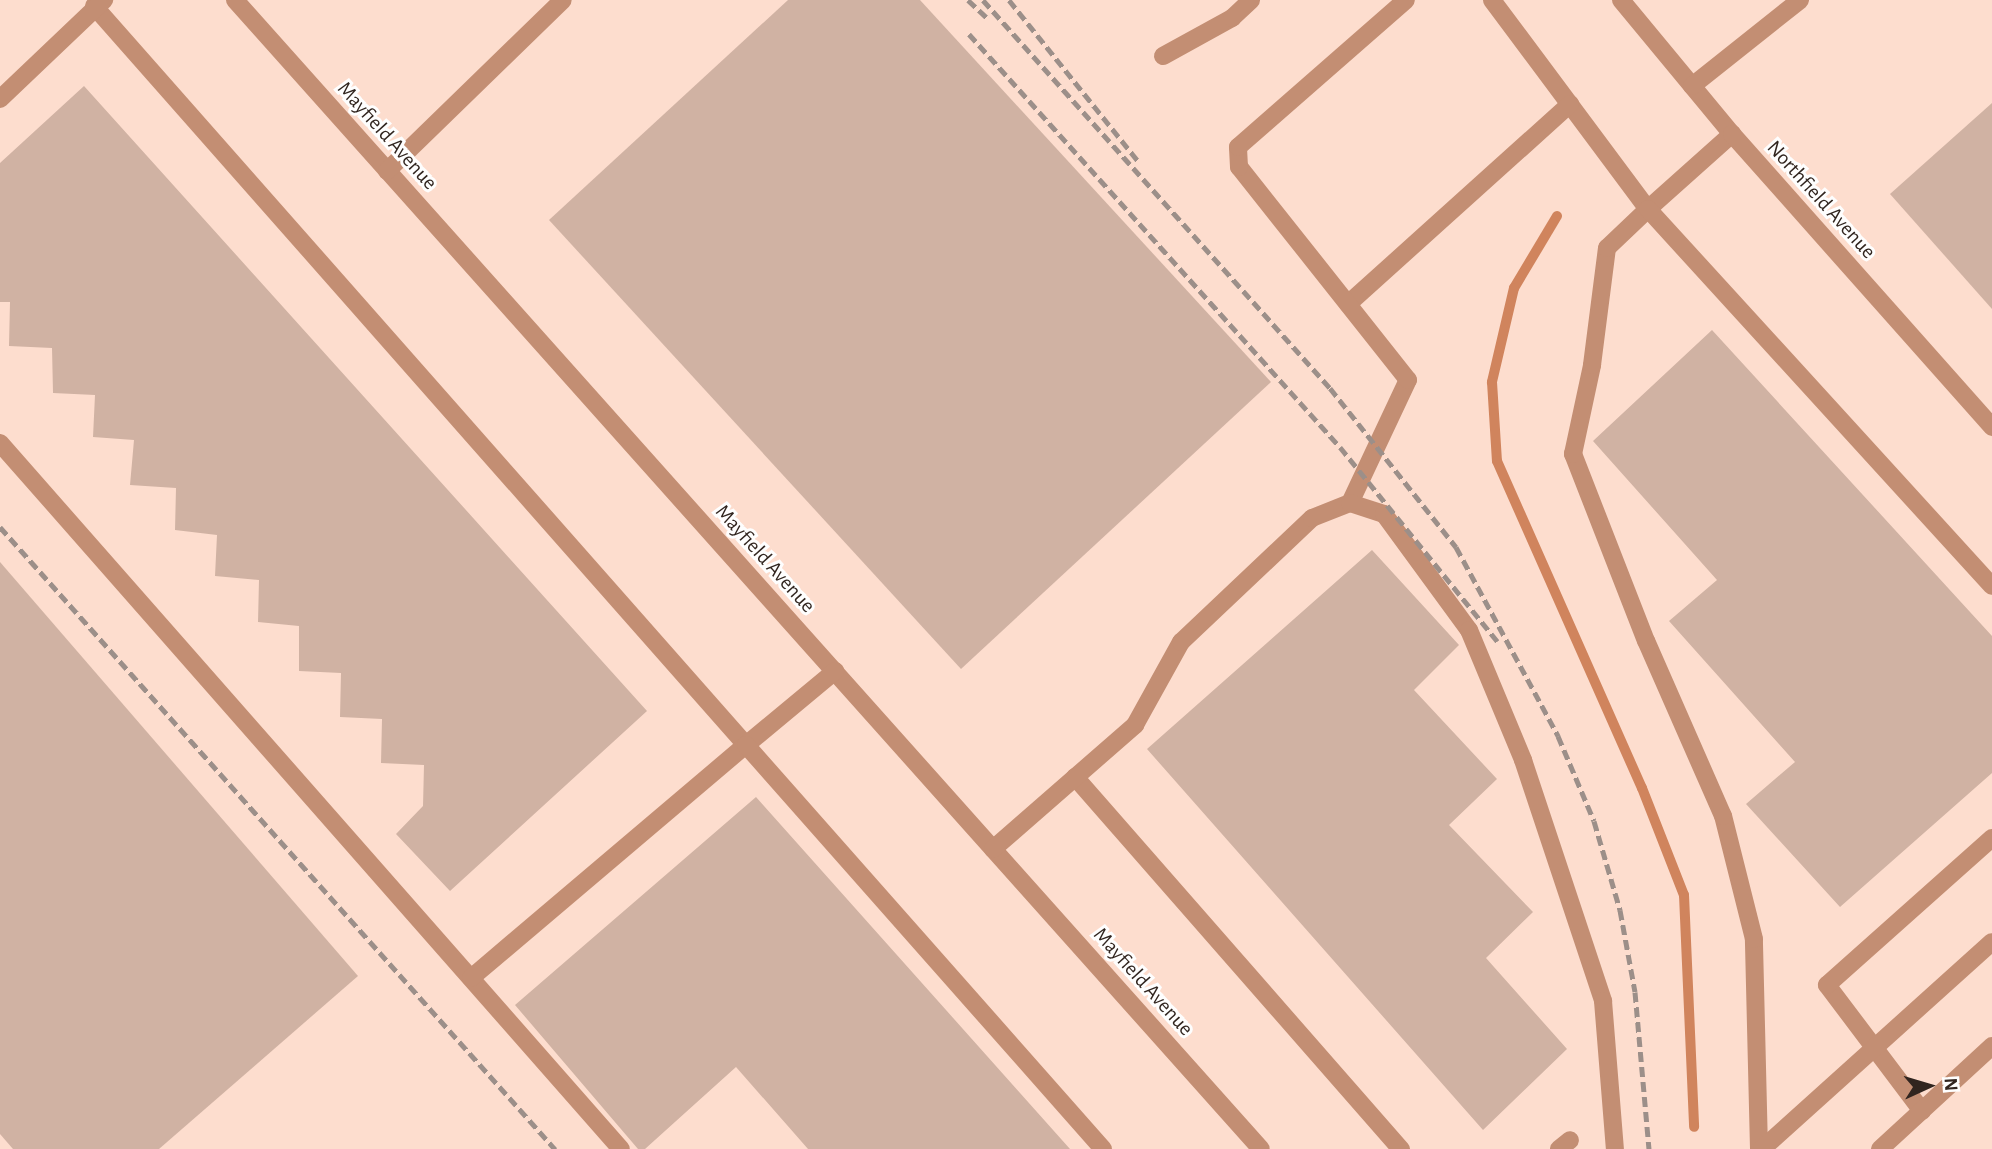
<!DOCTYPE html>
<html>
<head>
<meta charset="utf-8">
<style>
  body { margin:0 }
  #map { position:relative; width:1992px; height:1149px; overflow:hidden; background:#fbeee8; font-family:"Alegreya Sans",sans-serif }
  div>[style] { position:absolute }
  [style*='--x'] { left:calc(var(--x)*1px); top:calc(var(--y)*1px); width:calc(var(--w)*1px); rotate:calc(var(--a)*1deg) }
  .built>* { inset:0; background:#fdddce; transform-origin:0 0 }
  .stream>* { height:10px; margin:-5px; padding:0 5px; transform-origin:5px; border-radius:5px; background:#d0845d }
  .building>* { inset:0; background:#d0b2a3 }
  .service>* { height:18px; margin:-9px; padding:0 9px; transform-origin:9px; border-radius:9px; background:#c38e73 }
  .rail>* { height:5px; margin-top:-2.5px; transform-origin:0; background:repeating-linear-gradient(90deg,#9c8f89 0 10px,transparent 0 15px) }
  span { translate:-50% -50%; white-space:nowrap; text-align:center; line-height:1.15; -webkit-text-stroke:6px #fefefe; paint-order:stroke }
  .street-label { font-size:21px; color:#31251f }
  .north { position:absolute; left:1894px; top:1051px; width:70px; height:70px; -webkit-text-stroke:5px #fefefe; paint-order:stroke; rotate:86deg; font-size:19px; font-weight:700; line-height:28px; text-align:center; color:#31251f }
  .north::after { content:''; display:block; margin:auto; width:24px; height:32px; background:#31251f; clip-path:polygon(50% 0,100% 100%,50% 72%,0 100%) }
</style>
</head>
<body>
<div id="map">
  <div class="built">
    <i style="left:0;top:0;width:1992px;height:1149px"></i>
  </div>
  <div class="stream">
    <i style="--x:1557;--y:216;--w:84;--a:120.8"></i>
    <i style="--x:1514;--y:288;--w:97;--a:103.2"></i>
    <i style="--x:1492;--y:382;--w:79;--a:86.4"></i>
    <i style="--x:1497;--y:461;--w:358;--a:66.1"></i>
    <i style="--x:1642;--y:788;--w:115;--a:68.6"></i>
    <i style="--x:1684;--y:895;--w:232;--a:87.5"></i>
  </div>
  <div class="building">
    <i style="clip-path:polygon(788px 0,920px 0,1271px 382px,961px 669px,549px 220px)"></i>
    <i style="clip-path:polygon(84px 86px,647px 711px,450px 891px,396px 834px,423px 806px,424px 765px,381px 763px,382px 719px,340px 717px,341px 673px,299px 671px,299px 626px,258px 622px,259px 580px,215px 576px,217px 535px,175px 530px,176px 488px,130px 485px,134px 440px,93px 437px,95px 395px,53px 393px,52px 348px,9px 346px,10px 302px,0 302px,0 163px)"></i>
    <i style="clip-path:polygon(1992px 103px,1992px 309px,1890px 194px)"></i>
    <i style="clip-path:polygon(1712px 330px,1992px 636px,1992px 773px,1840px 907px,1746px 804px,1795px 762px,1669px 621px,1717px 580px,1593px 441px)"></i>
    <i style="clip-path:polygon(1372px 550px,1459px 645px,1414px 690px,1497px 779px,1449px 825px,1533px 912px,1486px 958px,1567px 1049px,1483px 1130px,1147px 749px)"></i>
    <i style="clip-path:polygon(0 562px,358px 976px,159px 1149px,13px 1149px,0 1134px)"></i>
    <i style="clip-path:polygon(756px 797px,1070px 1149px,808px 1149px,736px 1067px,645px 1149px,638px 1149px,515px 1005px)"></i>
  </div>
  <div class="service">
    <i style="--x:235;--y:0;--w:1540;--a:48.24"></i>
    <i style="--x:1492;--y:0;--w:261;--a:53.3"></i>
    <i style="--x:1648;--y:209;--w:113;--a:-41.8"></i>
    <i style="--x:1621;--y:0;--w:174;--a:50.4"></i>
    <i style="--x:1732;--y:134;--w:392;--a:48.4"></i>
    <i style="--x:94;--y:6;--w:986;--a:48.58"></i>
    <i style="--x:746;--y:745;--w:116;--a:-39.7"></i>
    <i style="--x:1163;--y:56;--w:79;--a:-28.8"></i>
    <i style="--x:1232;--y:18;--w:26;--a:-43"></i>
    <i style="--x:1692;--y:86;--w:138;--a:-38.5"></i>
    <i style="--x:0;--y:99;--w:144;--a:-43.6"></i>
    <i style="--x:387;--y:171;--w:245;--a:-44.2"></i>
    <i style="--x:1348;--y:304;--w:299;--a:-42"></i>
    <i style="--x:0;--y:443;--w:940;--a:48.67"></i>
    <i style="--x:1350;--y:503;--w:136;--a:-64.8"></i>
    <i style="--x:1408;--y:380;--w:272;--a:-128.4"></i>
    <i style="--x:1239;--y:167;--w:20;--a:-93"></i>
    <i style="--x:1238;--y:147;--w:223;--a:-41.2"></i>
    <i style="--x:1075;--y:777;--w:495;--a:48.8"></i>
    <i style="--x:993;--y:849;--w:189;--a:-41.1"></i>
    <i style="--x:1135;--y:725;--w:95;--a:-61"></i>
    <i style="--x:1181;--y:642;--w:180;--a:-43.4"></i>
    <i style="--x:1312;--y:518;--w:41;--a:-21.5"></i>
    <i style="--x:1350;--y:503;--w:36;--a:18"></i>
    <i style="--x:1384;--y:514;--w:144;--a:53.8"></i>
    <i style="--x:1469;--y:630;--w:141;--a:67.4"></i>
    <i style="--x:1523;--y:760;--w:254;--a:71.6"></i>
    <i style="--x:1603;--y:1001;--w:148;--a:85.4"></i>
    <i style="--x:471;--y:978;--w:360;--a:-40.3"></i>
    <i style="--x:746;--y:745;--w:539;--a:48.53"></i>
    <i style="--x:1922;--y:1111;--w:158;--a:-127"></i>
    <i style="--x:1827;--y:985;--w:221;--a:-41.7"></i>
    <i style="--x:1559;--y:1149;--w:14;--a:-39"></i>
    <i style="--x:1759;--y:1149;--w:210;--a:-91.4"></i>
    <i style="--x:1754;--y:939;--w:127;--a:-104.1"></i>
    <i style="--x:1723;--y:816;--w:191;--a:-113.7"></i>
    <i style="--x:1646;--y:641;--w:201;--a:-111.3"></i>
    <i style="--x:1573;--y:454;--w:91;--a:-77.9"></i>
    <i style="--x:1592;--y:365;--w:118;--a:-82.7"></i>
    <i style="--x:1607;--y:248;--w:57;--a:-43.6"></i>
    <i style="--x:1648;--y:209;--w:510;--a:47.62"></i>
    <i style="--x:1762;--y:1149;--w:309;--a:-42"></i>
    <i style="--x:1880;--y:1149;--w:152;--a:-42.6"></i>
  </div>
  <div class="rail">
    <i style="--x:968;--y:0;--w:25;--a:43"></i>
    <i style="--x:983;--y:0;--w:521;--a:48.19"></i>
    <i style="--x:1330;--y:388;--w:203;--a:51.6"></i>
    <i style="--x:1456;--y:547;--w:215;--a:61.6"></i>
    <i style="--x:1558;--y:736;--w:92;--a:67"></i>
    <i style="--x:1594;--y:821;--w:93;--a:73.7"></i>
    <i style="--x:1620;--y:910;--w:83;--a:79.6"></i>
    <i style="--x:1635;--y:992;--w:158;--a:84.9"></i>
    <i style="--x:1009;--y:0;--w:206;--a:51.3"></i>
    <i style="--x:969;--y:34;--w:555;--a:48.07"></i>
    <i style="--x:1340;--y:447;--w:250;--a:51"></i>
    <i style="--x:0;--y:527;--w:834;--a:48.26"></i>
  </div>
  <div class="street-label">
    <span style="left:387px;top:136px;rotate:48deg">Mayfield Avenue</span>
    <span style="left:1821px;top:200px;rotate:48deg">Northfield Avenue</span>
    <span style="left:765px;top:559px;rotate:48deg">Mayfield Avenue</span>
    <span style="left:1143px;top:982px;rotate:48deg">Mayfield Avenue</span>
  </div>
  <div class="north">N</div>
</div>
</body>
</html>
